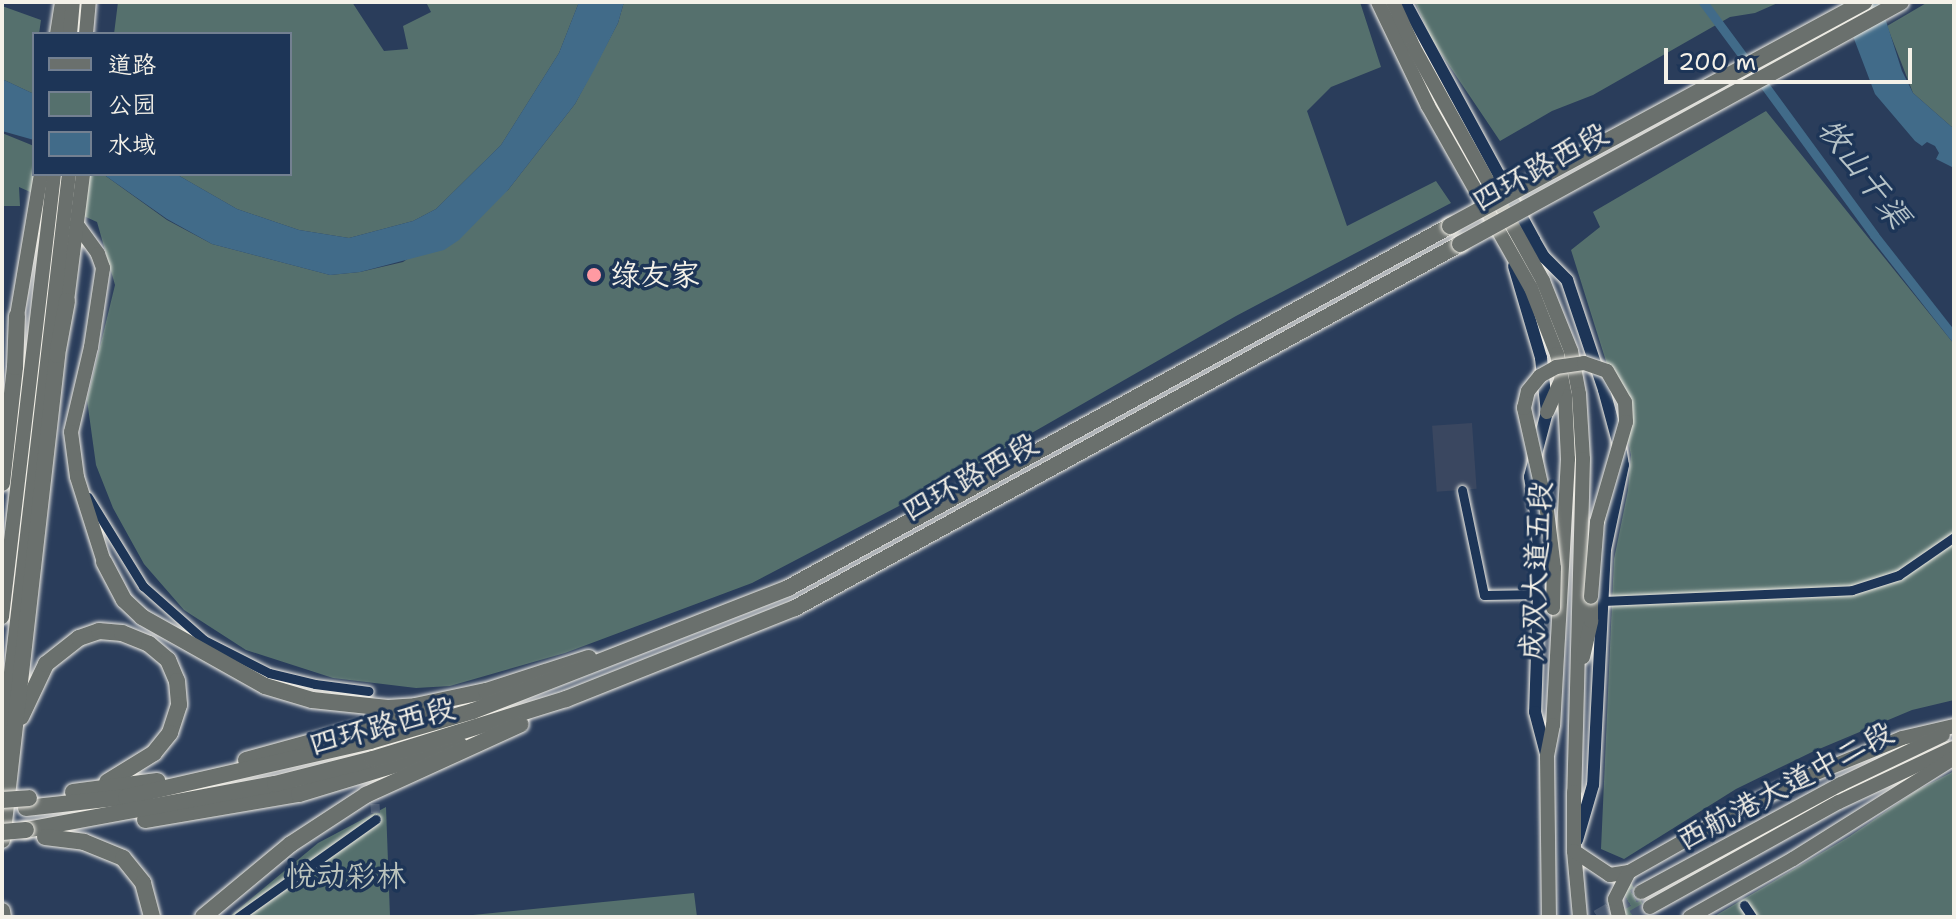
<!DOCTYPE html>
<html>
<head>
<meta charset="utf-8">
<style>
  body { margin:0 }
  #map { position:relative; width:1956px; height:919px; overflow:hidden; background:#2a3d5b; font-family:"Shantell Sans","LXGW WenKai TC",sans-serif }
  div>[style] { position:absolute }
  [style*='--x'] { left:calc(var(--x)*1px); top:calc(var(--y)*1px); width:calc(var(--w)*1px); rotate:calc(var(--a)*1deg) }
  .built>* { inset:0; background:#3a4760; transform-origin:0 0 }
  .green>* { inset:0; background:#55706d }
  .water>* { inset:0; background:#416b89 }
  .canal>* { height:9px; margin:-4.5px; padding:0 4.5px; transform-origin:4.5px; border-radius:4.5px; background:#416b89 }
  .street-tunnel>* { height:9px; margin-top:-4.5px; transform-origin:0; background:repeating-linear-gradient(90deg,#485870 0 9px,transparent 0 13.5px) }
  .primary-tunnel>* { height:14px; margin-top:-7px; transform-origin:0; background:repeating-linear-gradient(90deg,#485870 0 14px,transparent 0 21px) }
  .roads { filter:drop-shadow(0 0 2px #f4f1e8) drop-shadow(0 0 2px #f4f1e8) }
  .street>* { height:9px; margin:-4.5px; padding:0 4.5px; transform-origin:4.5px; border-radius:4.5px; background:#1d3557 }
  .secondary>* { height:12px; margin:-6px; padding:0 6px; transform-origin:6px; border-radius:6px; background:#1d3557 }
  .primary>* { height:14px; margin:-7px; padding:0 7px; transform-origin:7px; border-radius:7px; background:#6a706d }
  .highway>* { height:16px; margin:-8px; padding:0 8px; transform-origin:8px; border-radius:8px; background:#6a706d }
  .bridges { filter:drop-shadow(0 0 2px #f4f1e8) drop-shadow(0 0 2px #f4f1e8) }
  .primary-bridge>* { height:14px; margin:-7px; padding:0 7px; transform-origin:7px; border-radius:7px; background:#6a706d }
  .highway-bridge>* { height:16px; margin:-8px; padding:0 8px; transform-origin:8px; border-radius:8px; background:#6a706d }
  .dots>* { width:22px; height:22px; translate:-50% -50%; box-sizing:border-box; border:4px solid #1d3557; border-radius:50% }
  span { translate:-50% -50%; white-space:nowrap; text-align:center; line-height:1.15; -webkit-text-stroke:7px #1d3557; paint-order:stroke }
  .street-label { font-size:30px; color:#f4f1e8 }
  .poi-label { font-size:30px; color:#f4f1e8 }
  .left { translate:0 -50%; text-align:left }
  .park-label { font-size:30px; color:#bcc4bd }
  .water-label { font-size:32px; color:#b5c2c7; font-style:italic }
  .frame { position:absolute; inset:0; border:4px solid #f4f1e8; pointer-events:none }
  .legend { position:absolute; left:32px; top:32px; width:260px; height:144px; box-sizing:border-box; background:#1d3557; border:2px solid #738091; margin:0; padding:10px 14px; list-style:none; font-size:24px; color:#f4f1e8 }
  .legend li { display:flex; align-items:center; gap:16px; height:40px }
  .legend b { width:40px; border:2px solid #738091 }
  .scale { position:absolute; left:1664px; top:48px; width:248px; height:36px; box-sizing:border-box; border:4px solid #f4f1e8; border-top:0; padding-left:10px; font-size:24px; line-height:28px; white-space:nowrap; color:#f4f1e8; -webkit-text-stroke:6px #1d3557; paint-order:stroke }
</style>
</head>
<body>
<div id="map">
  <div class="built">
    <i style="left:1472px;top:423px;width:66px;height:40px;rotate:86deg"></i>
  </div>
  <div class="green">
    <i style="clip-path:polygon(118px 2px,352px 2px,384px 51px,408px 49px,403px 26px,431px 12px,426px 2px,579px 2px,559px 53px,501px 145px,436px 209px,413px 221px,349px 238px,299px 230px,237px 209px,176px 174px,290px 174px,290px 34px,114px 34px)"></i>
    <i style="clip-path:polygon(624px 2px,1360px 2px,1381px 67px,1331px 87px,1307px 111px,1347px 226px,1436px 181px,1451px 203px,1236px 316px,962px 473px,752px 583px,565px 653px,450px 686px,416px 688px,333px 678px,246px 650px,184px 610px,144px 564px,113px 508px,96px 465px,87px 400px,115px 285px,97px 222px,19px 187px,20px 206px,2px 206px,2px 133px,34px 146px,34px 174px,103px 174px,167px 220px,212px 244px,330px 275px,360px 272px,403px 262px,508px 190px,575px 104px,618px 23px)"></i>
    <i style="clip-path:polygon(1415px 2px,1780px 2px,1755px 13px,1730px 17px,1593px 95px,1552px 111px,1500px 141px,1432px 40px)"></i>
    <i style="clip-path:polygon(1928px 2px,1954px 2px,1954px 129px,1913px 93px,1887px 26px)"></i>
    <i style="clip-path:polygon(2px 6px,41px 20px,39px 34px,34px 34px,34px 94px,2px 79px)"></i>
    <i style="clip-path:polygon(1766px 111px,1954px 344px,1954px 700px,1912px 710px,1812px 752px,1736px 789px,1624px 859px,1601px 849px,1614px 559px,1628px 490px,1631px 455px,1621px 409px,1571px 250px,1600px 227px,1593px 212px)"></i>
    <i style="clip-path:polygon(1954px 771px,1954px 917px,1713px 917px,1850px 836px,1916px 791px)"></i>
    <i style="clip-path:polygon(386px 807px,390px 917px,229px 917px,318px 843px)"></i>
    <i style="clip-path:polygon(1629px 879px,1650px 917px,1623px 917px,1619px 908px)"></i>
    <i style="clip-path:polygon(694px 893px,697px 917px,453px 917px)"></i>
  </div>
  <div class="water">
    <i style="clip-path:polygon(579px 2px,624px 2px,618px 23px,594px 70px,575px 104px,508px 190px,459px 240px,444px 250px,360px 272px,330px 275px,212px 244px,167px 219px,103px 174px,176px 174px,237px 209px,299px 230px,349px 238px,413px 221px,436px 209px,501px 145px,559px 53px)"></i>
    <i style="clip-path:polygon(1840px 2px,1880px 2px,1902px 71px,1913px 93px,1954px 129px,1954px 168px,1936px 159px,1939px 153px,1935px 146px,1927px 142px,1922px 146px,1915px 141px,1875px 94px)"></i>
    <i style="clip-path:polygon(2px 79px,34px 94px,34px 140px,2px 131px)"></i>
  </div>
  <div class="canal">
    <i style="--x:1703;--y:2;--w:81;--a:53.6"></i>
    <i style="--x:1760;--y:79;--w:193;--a:53.8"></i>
    <i style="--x:1874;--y:235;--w:130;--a:51.9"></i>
  </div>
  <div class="street-tunnel">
    <i style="--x:374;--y:790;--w:29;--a:86"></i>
  </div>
  <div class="primary-tunnel">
    <i style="--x:1597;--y:917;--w:51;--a:-29.6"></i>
    <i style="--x:1633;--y:917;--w:20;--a:-30"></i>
  </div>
  <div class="roads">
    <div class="street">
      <i style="--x:1462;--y:490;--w:107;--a:78.2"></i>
      <i style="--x:1484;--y:595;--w:55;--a:-1"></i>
      <i style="--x:88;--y:497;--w:105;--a:58.3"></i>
      <i style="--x:143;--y:586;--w:81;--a:41.5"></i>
      <i style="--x:204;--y:640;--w:73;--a:26.9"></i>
      <i style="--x:269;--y:673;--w:47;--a:13.4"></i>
      <i style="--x:315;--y:684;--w:54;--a:7.4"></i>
      <i style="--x:1603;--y:601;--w:249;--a:-2.5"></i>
      <i style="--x:1852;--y:590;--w:49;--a:-17.7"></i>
      <i style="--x:1899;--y:575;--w:67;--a:-34.6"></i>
      <i style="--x:1744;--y:905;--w:14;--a:56"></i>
      <i style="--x:238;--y:917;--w:169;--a:-35.4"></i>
    </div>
    <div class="secondary">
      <i style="--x:1405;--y:2;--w:271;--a:61.5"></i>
      <i style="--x:1534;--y:240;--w:20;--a:60"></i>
      <i style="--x:1544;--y:257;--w:33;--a:45"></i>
      <i style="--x:1567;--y:280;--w:116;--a:71.4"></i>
      <i style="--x:1604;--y:390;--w:65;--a:74.9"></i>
      <i style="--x:1621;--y:453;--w:12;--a:81"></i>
      <i style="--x:1623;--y:465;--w:87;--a:102"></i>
      <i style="--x:1605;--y:550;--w:235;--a:92.9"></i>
      <i style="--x:1593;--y:785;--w:57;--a:106.2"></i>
      <i style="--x:1514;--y:266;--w:96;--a:73.6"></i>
      <i style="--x:1541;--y:358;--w:54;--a:83.7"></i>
      <i style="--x:1547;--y:412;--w:67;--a:104.7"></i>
      <i style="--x:1530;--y:477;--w:50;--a:80.7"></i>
      <i style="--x:1538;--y:526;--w:68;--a:89.2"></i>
      <i style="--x:1539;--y:594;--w:118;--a:91.9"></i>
      <i style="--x:1535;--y:712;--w:43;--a:75.3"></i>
    </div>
    <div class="primary">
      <i style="--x:1378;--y:2;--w:115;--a:64.3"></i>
      <i style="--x:1428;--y:106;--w:209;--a:60.5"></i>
      <i style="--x:1531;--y:288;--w:71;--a:68.5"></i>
      <i style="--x:1557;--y:354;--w:43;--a:79.2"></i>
      <i style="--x:1565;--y:396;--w:63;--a:87.3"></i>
      <i style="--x:1568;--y:459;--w:266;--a:93.2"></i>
      <i style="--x:1553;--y:725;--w:32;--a:101"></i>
      <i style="--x:1547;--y:756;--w:161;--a:89.3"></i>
      <i style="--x:1393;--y:2;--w:51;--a:65.5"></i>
      <i style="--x:1414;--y:48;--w:266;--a:61"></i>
      <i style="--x:1543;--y:281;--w:75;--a:68.2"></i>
      <i style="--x:1571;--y:351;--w:44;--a:79.5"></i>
      <i style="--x:1579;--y:394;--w:65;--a:86.5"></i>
      <i style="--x:1583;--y:459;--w:333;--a:91.5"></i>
      <i style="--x:1574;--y:792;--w:59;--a:90"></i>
      <i style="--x:1574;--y:851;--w:66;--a:84.8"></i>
      <i style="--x:57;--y:34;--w:32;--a:-81"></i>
      <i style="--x:70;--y:34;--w:32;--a:-85"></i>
      <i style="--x:86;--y:34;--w:32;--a:-85"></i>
      <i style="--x:78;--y:226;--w:34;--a:54"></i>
      <i style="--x:98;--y:254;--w:15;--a:70"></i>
      <i style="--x:103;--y:268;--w:80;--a:98.6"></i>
      <i style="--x:91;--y:347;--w:87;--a:103.2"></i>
      <i style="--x:71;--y:432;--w:45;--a:82.4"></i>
      <i style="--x:77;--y:477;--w:89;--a:72.4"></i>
      <i style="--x:67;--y:301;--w:128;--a:-82.8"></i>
      <i style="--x:17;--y:316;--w:144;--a:-80.4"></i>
      <i style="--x:1547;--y:412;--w:34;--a:-66"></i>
      <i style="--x:2;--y:617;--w:446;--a:-83.3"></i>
      <i style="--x:1583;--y:657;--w:37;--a:-77"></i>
      <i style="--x:1591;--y:621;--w:24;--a:-90"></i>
      <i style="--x:2;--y:750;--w:580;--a:-83.37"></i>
      <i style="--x:1574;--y:851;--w:43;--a:33.7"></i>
      <i style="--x:1610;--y:875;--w:19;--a:-9"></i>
      <i style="--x:1629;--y:872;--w:132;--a:-29.5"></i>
      <i style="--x:1744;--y:807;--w:72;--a:-25.5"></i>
      <i style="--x:1809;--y:776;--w:100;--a:-22.2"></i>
      <i style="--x:1902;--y:738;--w:53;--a:-13"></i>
      <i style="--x:1641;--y:892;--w:227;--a:-28.4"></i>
      <i style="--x:1841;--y:784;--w:113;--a:-25.7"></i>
      <i style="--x:1650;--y:907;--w:216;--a:-29.1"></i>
      <i style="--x:1839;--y:802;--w:127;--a:-25.2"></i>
      <i style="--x:1619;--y:917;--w:18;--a:-103"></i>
      <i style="--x:1615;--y:899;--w:30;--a:-63"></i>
      <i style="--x:1690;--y:917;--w:118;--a:-29.4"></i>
      <i style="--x:1793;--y:859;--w:190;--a:-32.1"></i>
    </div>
    <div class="highway">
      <i style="--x:2;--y:483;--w:117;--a:-83.6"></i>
      <i style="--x:15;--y:367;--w:51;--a:-87.8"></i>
      <i style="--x:104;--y:562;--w:43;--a:62.2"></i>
      <i style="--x:124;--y:600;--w:25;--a:43"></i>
      <i style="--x:142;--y:617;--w:141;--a:29.3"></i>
      <i style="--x:265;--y:686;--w:49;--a:16.6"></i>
      <i style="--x:312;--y:700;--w:76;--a:6"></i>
      <i style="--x:388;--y:708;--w:27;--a:-4"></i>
      <i style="--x:415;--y:706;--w:73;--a:-11.9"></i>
      <i style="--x:486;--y:691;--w:108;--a:-17.8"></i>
      <i style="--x:21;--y:717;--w:59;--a:-64.7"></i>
      <i style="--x:46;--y:664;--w:42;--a:-38.2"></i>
      <i style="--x:79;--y:638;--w:21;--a:-19"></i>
      <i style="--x:99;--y:631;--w:23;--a:5"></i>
      <i style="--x:122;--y:633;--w:29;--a:22"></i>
      <i style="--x:149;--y:644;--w:25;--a:40"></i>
      <i style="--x:168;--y:660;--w:23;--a:67"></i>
      <i style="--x:177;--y:681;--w:24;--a:85"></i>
      <i style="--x:179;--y:705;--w:29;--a:108"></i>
      <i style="--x:170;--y:733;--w:26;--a:129"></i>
      <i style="--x:154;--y:753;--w:55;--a:148.3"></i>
      <i style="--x:246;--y:760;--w:185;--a:-15.4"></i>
      <i style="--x:73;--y:792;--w:85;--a:-7.5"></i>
      <i style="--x:26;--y:808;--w:101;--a:-6.3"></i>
      <i style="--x:126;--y:797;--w:250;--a:-12.9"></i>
      <i style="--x:370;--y:741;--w:107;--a:-16.2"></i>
      <i style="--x:473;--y:711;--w:338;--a:-21.3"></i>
      <i style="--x:788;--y:588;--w:755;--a:-28.67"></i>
      <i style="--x:145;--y:820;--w:156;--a:-9.6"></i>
      <i style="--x:299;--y:794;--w:168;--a:-16.9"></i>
      <i style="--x:26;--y:830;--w:253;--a:-10.5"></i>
      <i style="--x:275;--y:784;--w:101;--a:-14.3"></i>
      <i style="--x:373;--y:759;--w:202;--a:-17.3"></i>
      <i style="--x:566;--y:699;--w:246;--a:-21.7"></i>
      <i style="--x:795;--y:608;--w:758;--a:-28.69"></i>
      <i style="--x:45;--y:837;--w:39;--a:7"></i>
      <i style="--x:84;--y:842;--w:42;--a:22.3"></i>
      <i style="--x:123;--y:858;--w:32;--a:51"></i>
      <i style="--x:143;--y:883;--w:35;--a:75"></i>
      <i style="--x:2;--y:840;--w:488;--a:-83.5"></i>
      <i style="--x:57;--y:355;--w:55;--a:-79.5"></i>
      <i style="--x:2;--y:911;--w:6;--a:81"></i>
      <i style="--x:203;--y:917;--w:114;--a:-39.7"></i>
      <i style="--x:291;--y:844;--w:90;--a:-33.2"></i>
      <i style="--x:366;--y:795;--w:170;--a:-24.6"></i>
    </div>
  </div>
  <div class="bridges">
    <div class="primary-bridge">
      <i style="--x:1553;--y:608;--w:40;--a:-88.6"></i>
      <i style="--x:1554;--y:568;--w:57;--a:-97"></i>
      <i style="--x:1547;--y:511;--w:106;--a:-102.6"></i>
      <i style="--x:1524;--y:408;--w:17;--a:-77"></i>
      <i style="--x:1528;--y:391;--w:19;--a:-51"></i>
      <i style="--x:1540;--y:376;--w:18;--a:-29"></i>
      <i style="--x:1556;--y:367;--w:28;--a:-8"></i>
      <i style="--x:1584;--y:363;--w:24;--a:19"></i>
      <i style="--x:1607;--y:371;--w:36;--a:60"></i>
      <i style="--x:1625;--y:402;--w:20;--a:87"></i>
      <i style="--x:1626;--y:422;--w:104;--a:106.2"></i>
      <i style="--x:1597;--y:522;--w:75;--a:94.6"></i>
    </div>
    <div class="highway-bridge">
      <i style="--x:1450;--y:226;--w:471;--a:-28.4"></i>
      <i style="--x:1460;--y:244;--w:503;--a:-28.76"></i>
      <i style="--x:2;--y:800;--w:27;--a:-4"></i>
      <i style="--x:2;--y:832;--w:24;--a:-5"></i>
    </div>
  </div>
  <div class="dots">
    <i style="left:594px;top:275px;background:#ff9aa2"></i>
  </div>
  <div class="street-label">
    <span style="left:1540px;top:167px;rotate:-29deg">四环路西段</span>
    <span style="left:970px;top:477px;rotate:-29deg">四环路西段</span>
    <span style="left:1536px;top:571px;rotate:-87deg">成双大道五段</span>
    <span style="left:382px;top:726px;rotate:-15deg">四环路西段</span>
    <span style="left:1785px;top:786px;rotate:-28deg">西航港大道中二段</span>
  </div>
  <div class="poi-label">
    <span class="left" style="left:610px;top:275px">绿友家</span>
  </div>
  <div class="park-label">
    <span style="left:346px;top:876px">悦动彩林</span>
  </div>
  <div class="water-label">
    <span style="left:1864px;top:173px;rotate:53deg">牧山干渠</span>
  </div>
  <div class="frame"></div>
  <ul class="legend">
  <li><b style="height:10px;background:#6a706d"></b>道路</li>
  <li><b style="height:22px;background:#55706d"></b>公园</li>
  <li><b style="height:22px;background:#416b89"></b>水域</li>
  </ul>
  <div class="scale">200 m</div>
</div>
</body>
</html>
